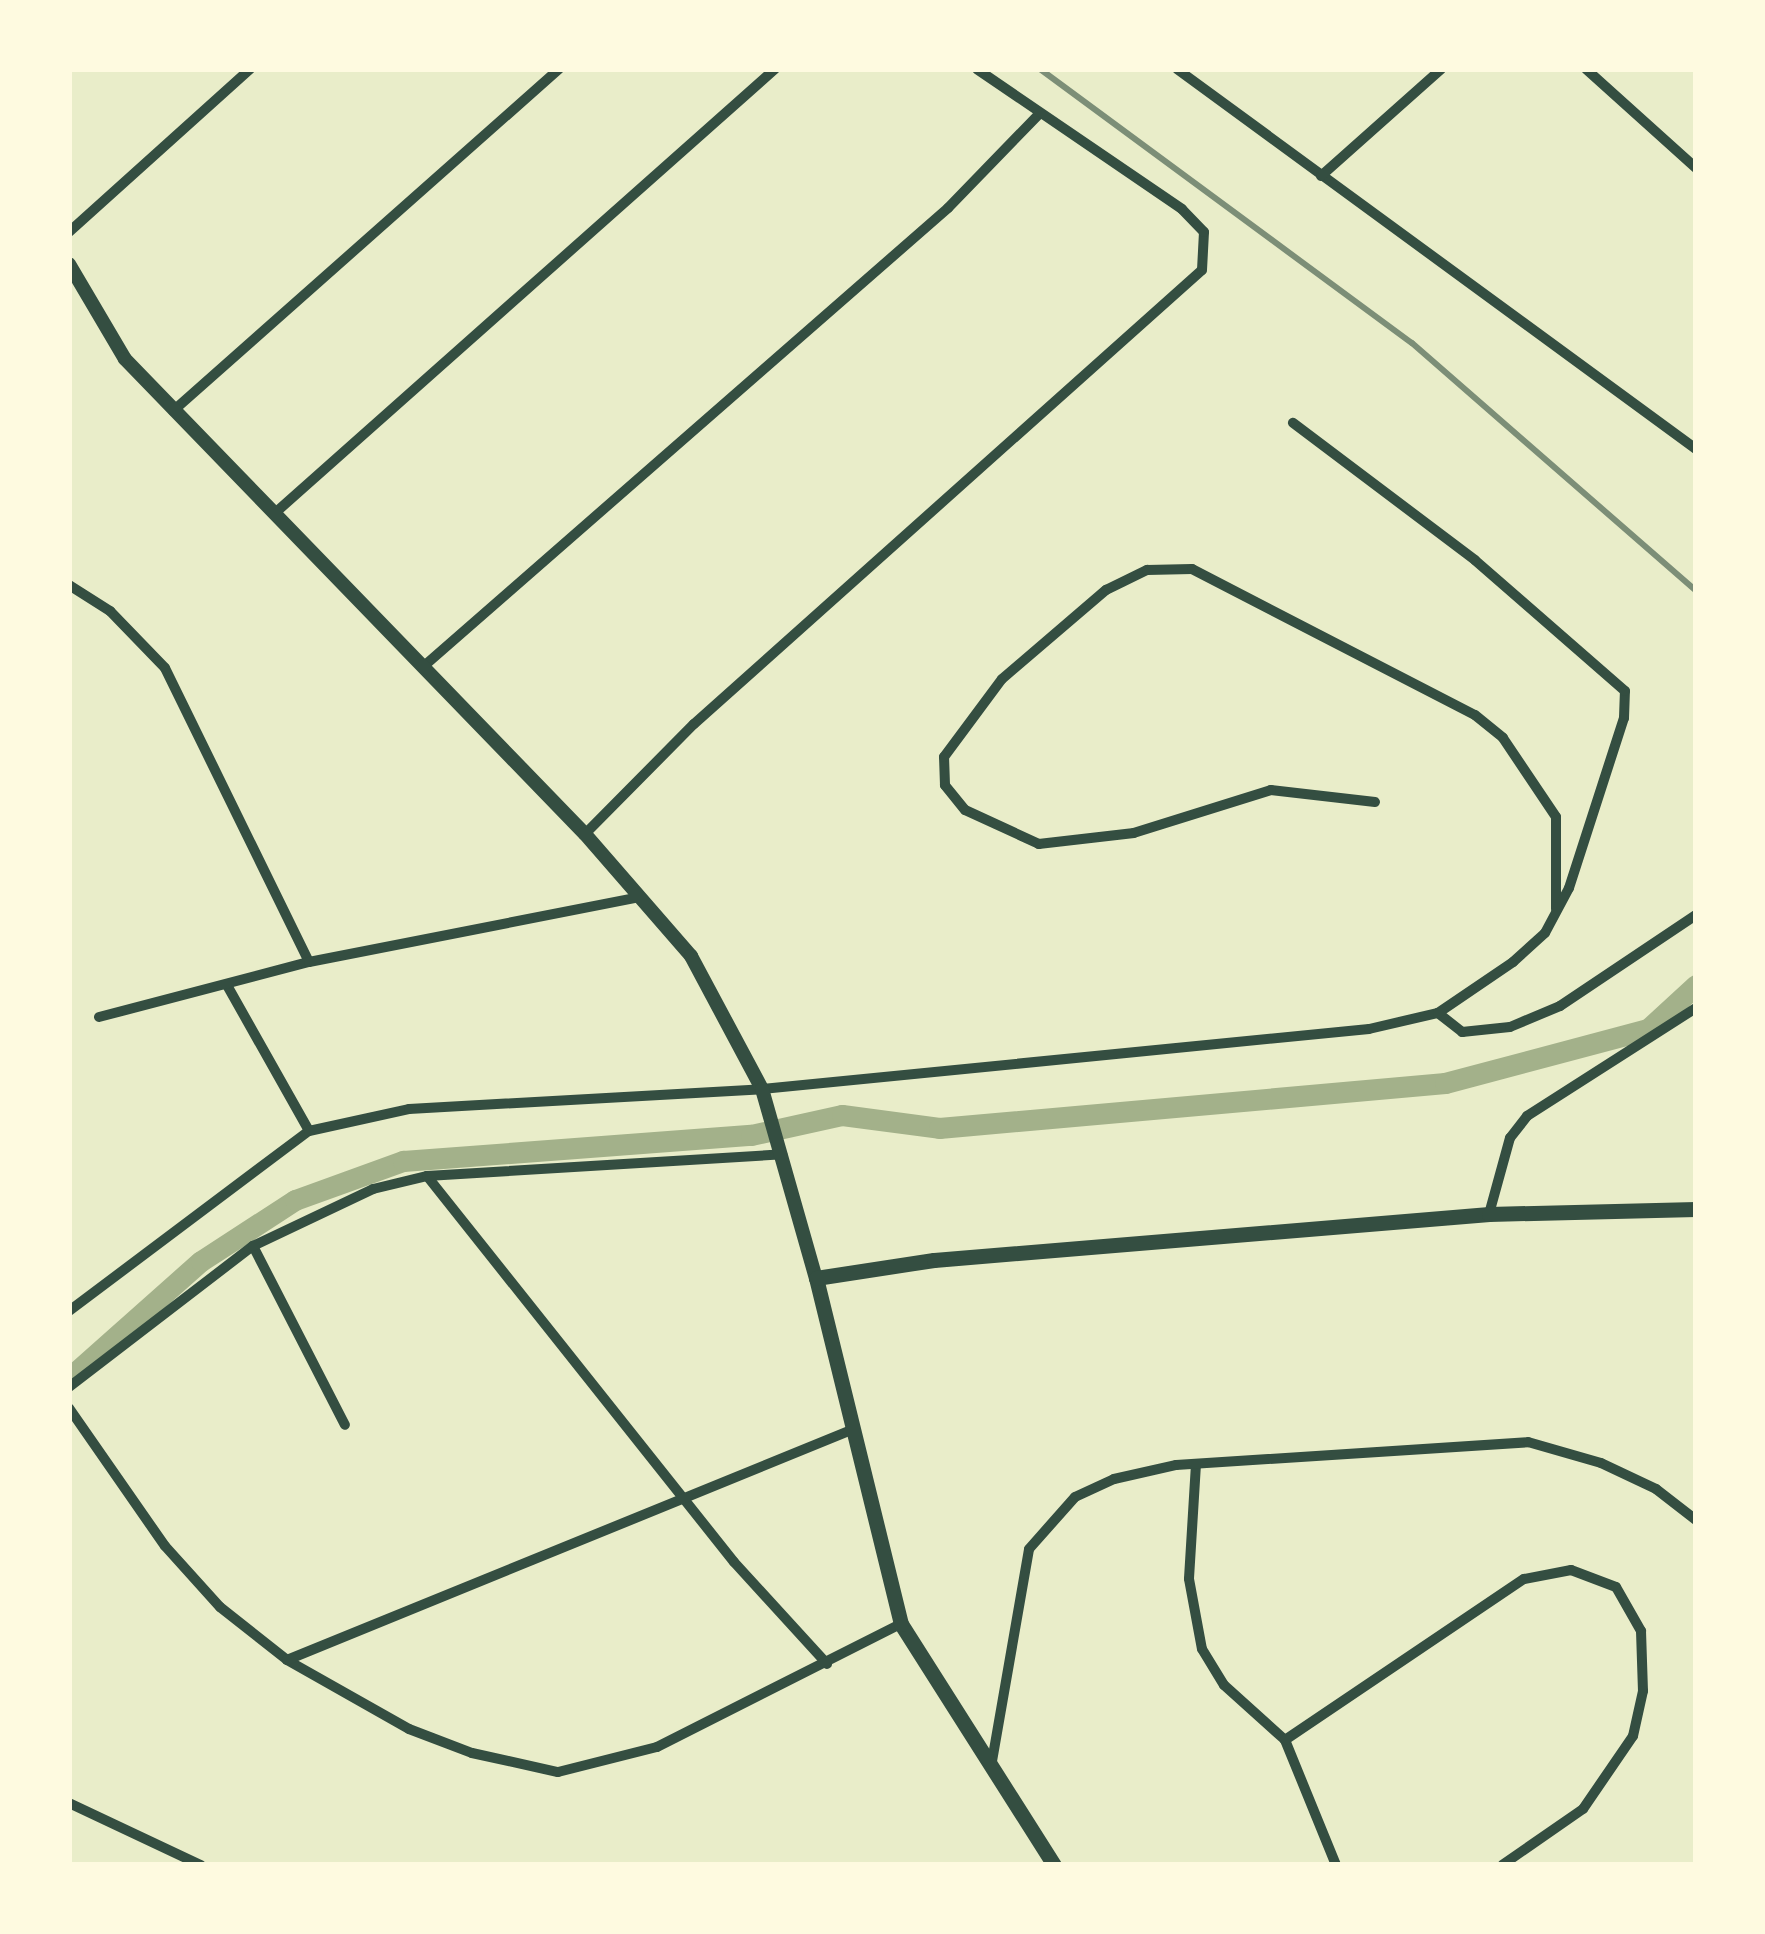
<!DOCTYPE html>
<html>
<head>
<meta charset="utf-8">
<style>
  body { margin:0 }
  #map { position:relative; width:1765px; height:1934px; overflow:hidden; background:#e9edc9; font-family:"Noto Sans",sans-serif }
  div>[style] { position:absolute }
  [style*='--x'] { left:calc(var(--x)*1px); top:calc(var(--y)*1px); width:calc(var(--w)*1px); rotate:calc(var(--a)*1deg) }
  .canal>* { height:21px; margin:-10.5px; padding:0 10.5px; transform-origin:10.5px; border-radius:10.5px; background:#a3b18a }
  .minor>* { height:10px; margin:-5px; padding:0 5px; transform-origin:5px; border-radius:5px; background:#344e41 }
  .tertiary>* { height:14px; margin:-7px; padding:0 7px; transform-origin:7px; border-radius:7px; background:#344e41 }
  .secondary>* { height:15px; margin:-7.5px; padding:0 7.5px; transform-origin:7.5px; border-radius:7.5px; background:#344e41 }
  .rail>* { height:6px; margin:-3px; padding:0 3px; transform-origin:3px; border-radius:3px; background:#7c8e77 }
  span { translate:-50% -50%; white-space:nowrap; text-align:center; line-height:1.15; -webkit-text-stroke:9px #fefae0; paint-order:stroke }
  .frame { position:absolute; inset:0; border:72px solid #fefae0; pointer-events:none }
</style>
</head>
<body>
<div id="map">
  <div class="canal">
    <i style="--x:69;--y:1378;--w:176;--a:-41.6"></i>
    <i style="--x:201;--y:1261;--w:112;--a:-33"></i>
    <i style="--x:295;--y:1200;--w:115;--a:-19.9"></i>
    <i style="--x:403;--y:1161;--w:349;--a:-4.3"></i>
    <i style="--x:751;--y:1135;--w:93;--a:-12.4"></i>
    <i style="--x:842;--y:1115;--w:98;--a:7.6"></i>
    <i style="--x:939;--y:1128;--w:508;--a:-5.08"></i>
    <i style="--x:1445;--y:1083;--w:210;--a:-14.9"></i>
    <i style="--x:1648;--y:1029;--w:65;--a:-42.5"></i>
  </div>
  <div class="minor">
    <i style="--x:1177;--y:69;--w:643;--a:36.21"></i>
    <i style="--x:1586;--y:69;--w:148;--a:42"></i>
    <i style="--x:1321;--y:176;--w:161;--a:-41.7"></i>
    <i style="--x:69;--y:232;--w:244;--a:-42"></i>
    <i style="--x:173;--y:411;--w:516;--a:-41.54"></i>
    <i style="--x:275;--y:513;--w:669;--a:-41.61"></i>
    <i style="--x:69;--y:585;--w:49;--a:32.4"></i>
    <i style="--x:110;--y:611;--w:79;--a:46"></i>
    <i style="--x:165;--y:668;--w:327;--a:63.9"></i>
    <i style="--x:424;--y:666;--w:696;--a:-41.15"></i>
    <i style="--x:948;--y:208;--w:131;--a:-45.9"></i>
    <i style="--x:1375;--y:802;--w:105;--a:-173.4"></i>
    <i style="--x:1271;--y:790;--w:144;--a:162.6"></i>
    <i style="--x:1134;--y:833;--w:96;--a:173.4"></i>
    <i style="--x:1039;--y:844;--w:81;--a:-155.3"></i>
    <i style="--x:965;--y:810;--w:32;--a:-129"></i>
    <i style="--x:945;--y:785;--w:28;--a:-92"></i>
    <i style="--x:944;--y:757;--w:97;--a:-53.4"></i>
    <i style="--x:1002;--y:679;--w:137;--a:-40.6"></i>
    <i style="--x:1106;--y:590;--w:46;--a:-26"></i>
    <i style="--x:1147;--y:570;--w:45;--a:-1.3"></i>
    <i style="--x:1192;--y:569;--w:318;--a:27.3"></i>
    <i style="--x:1475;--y:715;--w:36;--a:39"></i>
    <i style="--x:1503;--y:738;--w:95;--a:56.1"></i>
    <i style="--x:1556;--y:817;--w:92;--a:90"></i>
    <i style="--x:585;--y:834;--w:155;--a:-45.3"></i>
    <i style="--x:694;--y:724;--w:681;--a:-41.79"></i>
    <i style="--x:1202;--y:270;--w:38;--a:-87"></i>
    <i style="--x:1204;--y:232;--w:32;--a:-134"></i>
    <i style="--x:1182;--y:209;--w:248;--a:-145.7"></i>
    <i style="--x:228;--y:987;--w:165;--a:60.6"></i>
    <i style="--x:1438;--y:1013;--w:31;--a:38"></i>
    <i style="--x:1462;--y:1032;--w:48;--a:-5.9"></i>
    <i style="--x:1510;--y:1027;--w:54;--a:-22.8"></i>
    <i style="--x:1560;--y:1006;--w:164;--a:-33.8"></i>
    <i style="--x:99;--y:1017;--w:217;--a:-14.7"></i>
    <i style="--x:309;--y:962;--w:338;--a:-11.1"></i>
    <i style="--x:427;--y:1176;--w:493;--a:51.5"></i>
    <i style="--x:734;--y:1562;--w:138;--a:47.6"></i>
    <i style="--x:1489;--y:1214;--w:79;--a:-74.6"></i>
    <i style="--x:1510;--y:1138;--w:28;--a:-52"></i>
    <i style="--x:1527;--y:1116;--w:201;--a:-32.6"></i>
    <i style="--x:253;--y:1246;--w:201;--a:62.8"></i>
    <i style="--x:69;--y:1311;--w:300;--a:-36.9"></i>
    <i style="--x:309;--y:1131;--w:102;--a:-12.4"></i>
    <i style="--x:409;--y:1109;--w:354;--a:-3.2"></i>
    <i style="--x:762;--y:1089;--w:610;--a:-5.65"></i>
    <i style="--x:1369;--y:1029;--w:71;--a:-13.1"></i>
    <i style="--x:1438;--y:1013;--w:91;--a:-34.2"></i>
    <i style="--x:1513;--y:962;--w:43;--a:-42.2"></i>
    <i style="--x:1545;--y:933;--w:51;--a:-61.9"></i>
    <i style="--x:1569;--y:888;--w:179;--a:-72.1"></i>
    <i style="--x:1624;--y:718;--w:27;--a:-88"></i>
    <i style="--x:1625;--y:691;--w:199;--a:-138.9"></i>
    <i style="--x:1475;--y:560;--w:228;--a:-143"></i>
    <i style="--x:69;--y:1387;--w:232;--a:-37.5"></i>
    <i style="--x:253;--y:1246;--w:133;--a:-25.4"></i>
    <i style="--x:373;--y:1189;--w:56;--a:-13.5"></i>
    <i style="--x:427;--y:1176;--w:356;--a:-3.5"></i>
    <i style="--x:69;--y:1408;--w:168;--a:55.2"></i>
    <i style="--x:165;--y:1546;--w:82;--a:48"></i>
    <i style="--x:220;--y:1607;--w:85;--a:38.3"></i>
    <i style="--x:287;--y:1660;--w:140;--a:29.5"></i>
    <i style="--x:409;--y:1729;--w:67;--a:20.9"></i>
    <i style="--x:472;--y:1753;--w:88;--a:12.5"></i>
    <i style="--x:558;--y:1772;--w:102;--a:-14.2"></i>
    <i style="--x:657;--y:1747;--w:273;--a:-26.8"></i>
    <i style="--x:1196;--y:1464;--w:115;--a:93.5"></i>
    <i style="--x:1189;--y:1579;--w:71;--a:79.5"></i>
    <i style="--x:1202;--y:1649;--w:42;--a:58.6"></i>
    <i style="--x:1224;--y:1685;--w:82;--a:42"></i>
    <i style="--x:1285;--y:1740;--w:135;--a:67.8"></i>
    <i style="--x:287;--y:1660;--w:607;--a:-22.17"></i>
    <i style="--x:1285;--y:1740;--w:288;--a:-34"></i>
    <i style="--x:1524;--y:1579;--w:48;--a:-10.8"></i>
    <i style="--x:1571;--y:1570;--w:48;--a:20.7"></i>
    <i style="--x:1616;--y:1587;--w:51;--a:60.4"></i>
    <i style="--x:1641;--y:1631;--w:60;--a:88.1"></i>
    <i style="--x:1643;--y:1691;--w:46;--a:102.5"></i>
    <i style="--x:1633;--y:1736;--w:88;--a:124.4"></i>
    <i style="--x:1583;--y:1809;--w:98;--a:145.3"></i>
    <i style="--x:991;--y:1767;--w:221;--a:-80.1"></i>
    <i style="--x:1029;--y:1549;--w:69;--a:-48.5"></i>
    <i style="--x:1075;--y:1497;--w:43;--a:-24.8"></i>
    <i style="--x:1114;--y:1479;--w:64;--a:-12.7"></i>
    <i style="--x:1176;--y:1465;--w:353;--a:-3.7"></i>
    <i style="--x:1528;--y:1442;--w:76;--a:16"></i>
    <i style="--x:1601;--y:1463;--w:61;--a:25.3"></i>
    <i style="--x:1656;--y:1489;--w:51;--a:37.8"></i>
    <i style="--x:69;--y:1803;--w:146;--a:25.2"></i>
  </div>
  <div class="tertiary">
    <i style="--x:69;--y:264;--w:110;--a:59.5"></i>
    <i style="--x:125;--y:359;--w:661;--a:45.92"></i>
    <i style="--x:585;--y:834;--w:162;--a:49"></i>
    <i style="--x:691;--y:956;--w:151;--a:61.9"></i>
    <i style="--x:762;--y:1089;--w:197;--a:74.1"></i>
  </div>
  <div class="secondary">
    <i style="--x:1054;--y:1865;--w:285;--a:-122.4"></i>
    <i style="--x:901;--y:1624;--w:356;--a:-103.8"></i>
    <i style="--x:816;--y:1278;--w:119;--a:-8.7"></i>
    <i style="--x:934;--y:1260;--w:557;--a:-4.74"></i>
    <i style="--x:1489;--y:1214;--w:207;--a:-1.4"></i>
  </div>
  <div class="rail">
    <i style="--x:1040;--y:69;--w:462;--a:36.4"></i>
    <i style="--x:1412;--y:343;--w:377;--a:41.1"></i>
  </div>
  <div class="frame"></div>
</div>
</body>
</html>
